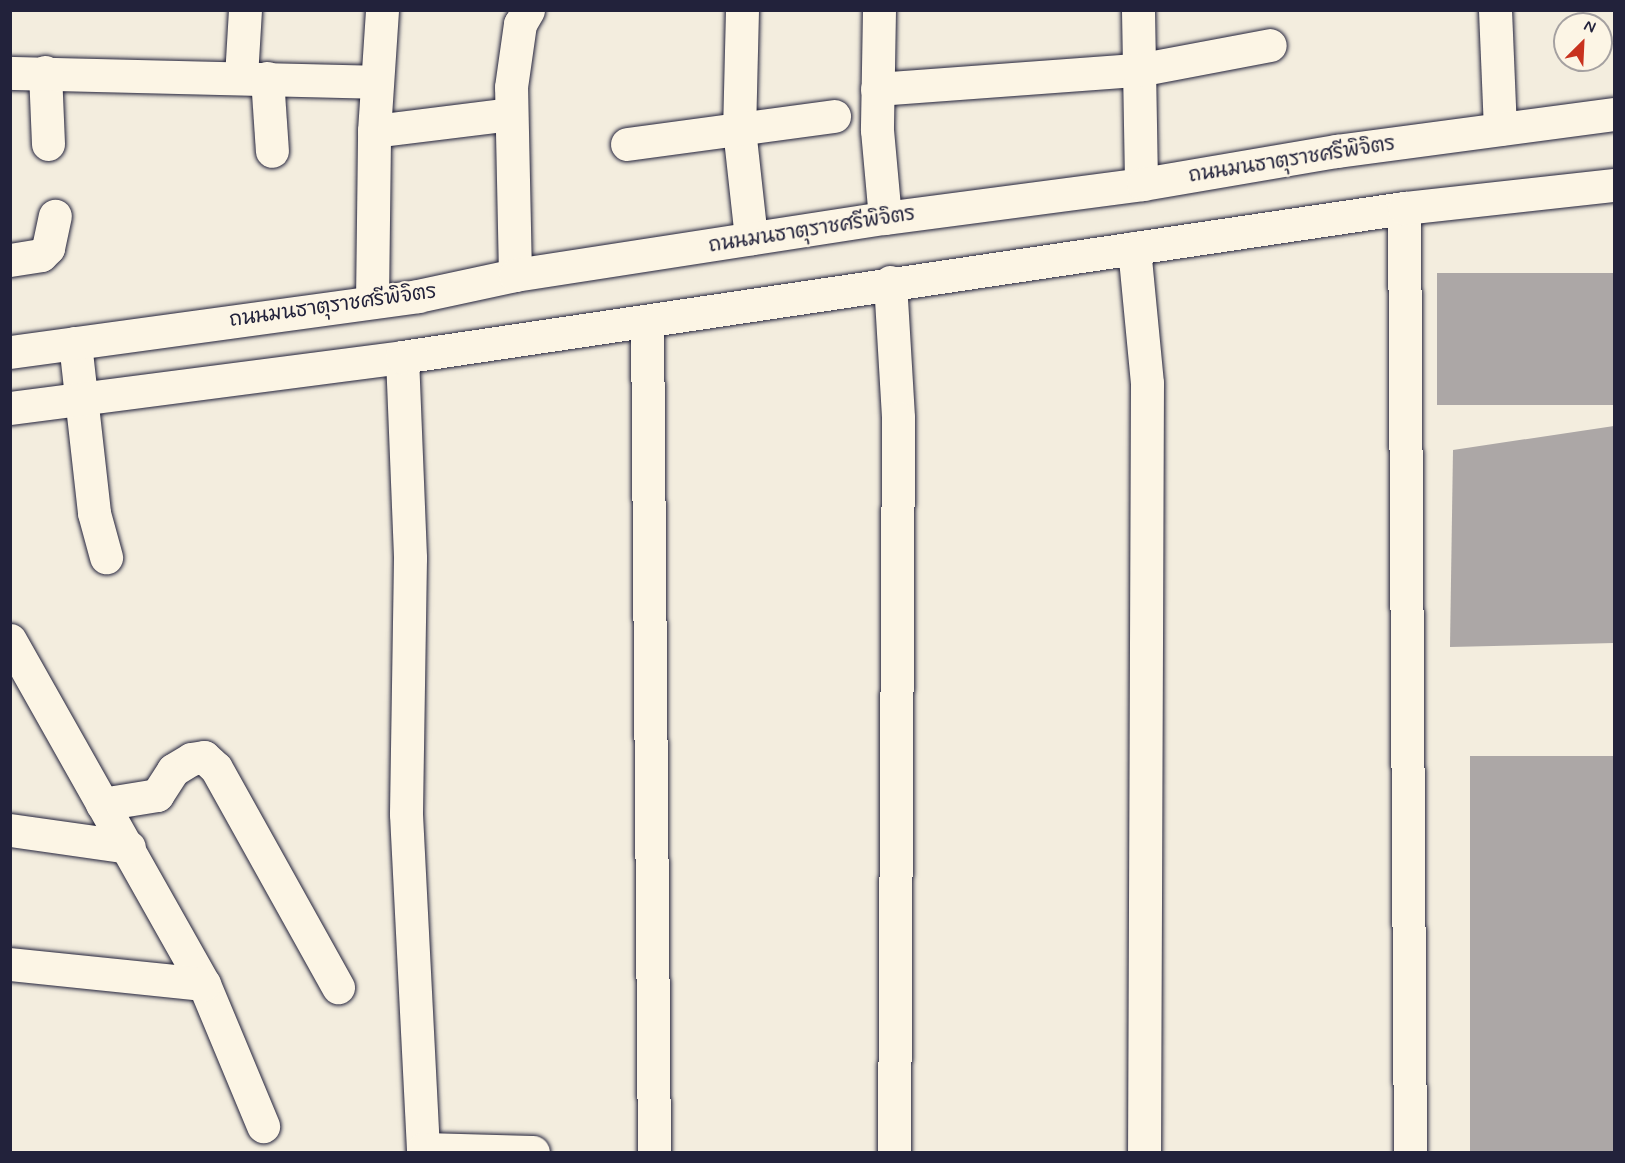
<!DOCTYPE html>
<html>
<head>
<meta charset="utf-8">
<style>
  body { margin:0 }
  #map { position:relative; width:1625px; height:1163px; overflow:hidden; background:#f3edde; font-family:Mynerve,"Playpen Sans Thai",sans-serif }
  div>[style] { position:absolute }
  [style*='--x'] { left:calc(var(--x)*1px); top:calc(var(--y)*1px); width:calc(var(--w)*1px); rotate:calc(var(--a)*1deg) }
  .water>* { inset:0; background:#aca7a6; transform-origin:0 0 }
  .roads { filter:drop-shadow(0 0 2px #22223b) drop-shadow(0 0 2px #22223b) }
  .minor>* { height:33px; margin:-16.5px; padding:0 16.5px; transform-origin:16.5px; border-radius:16.5px; background:#fcf5e5 }
  span { translate:-50% -50%; white-space:nowrap; text-align:center; line-height:1.15; -webkit-text-stroke:4.5px #fcf5e5; paint-order:stroke }
  .street-label { font-size:20px; color:#22223b }
  .frame { position:absolute; inset:0; border:12px solid #22223b; pointer-events:none }
  .north { position:absolute; left:1553px; top:12px; width:60px; height:60px; box-sizing:border-box; background:#fcf5e5; border:2px solid #a5a1a1; border-radius:50%; rotate:24deg; font-size:16px; font-weight:700; line-height:24px; text-align:center; color:#22223b }
  .north::after { content:''; display:block; margin:auto; width:21px; height:27px; background:#c8321e; clip-path:polygon(50% 0,100% 100%,50% 72%,0 100%) }
</style>
</head>
<body>
<div id="map">
  <div class="water">
    <i style="left:1614px;top:273px;width:132px;height:177px;rotate:90deg"></i>
    <i style="clip-path:polygon(1614px 426px,1614px 643px,1450px 647px,1453px 450px)"></i>
    <i style="left:1470px;top:756px;width:144px;height:396px"></i>
  </div>
  <div class="roads">
    <div class="minor">
      <i style="--x:742;--y:10;--w:119;--a:91.4"></i>
      <i style="--x:739;--y:129;--w:110;--a:83.7"></i>
      <i style="--x:879;--y:10;--w:120;--a:91"></i>
      <i style="--x:877;--y:130;--w:88;--a:84.8"></i>
      <i style="--x:1138;--y:10;--w:172;--a:89"></i>
      <i style="--x:1495;--y:10;--w:119;--a:87.6"></i>
      <i style="--x:45;--y:72;--w:72;--a:87.6"></i>
      <i style="--x:10;--y:73;--w:367;--a:1.4"></i>
      <i style="--x:241;--y:77;--w:67;--a:-86.6"></i>
      <i style="--x:267;--y:78;--w:73;--a:86.1"></i>
      <i style="--x:877;--y:89;--w:262;--a:-4.2"></i>
      <i style="--x:1138;--y:70;--w:134;--a:-10.7"></i>
      <i style="--x:374;--y:131;--w:137;--a:-7.1"></i>
      <i style="--x:627;--y:144;--w:209;--a:-7.7"></i>
      <i style="--x:1404;--y:208;--w:944;--a:89.64"></i>
      <i style="--x:1134;--y:248;--w:136;--a:84.5"></i>
      <i style="--x:1147;--y:383;--w:769;--a:90.22"></i>
      <i style="--x:10;--y:260;--w:31;--a:-9"></i>
      <i style="--x:41;--y:255;--w:10;--a:-45"></i>
      <i style="--x:48;--y:248;--w:33;--a:-78"></i>
      <i style="--x:515;--y:275;--w:188;--a:-91.2"></i>
      <i style="--x:511;--y:87;--w:64;--a:-81.9"></i>
      <i style="--x:520;--y:24;--w:16;--a:-60"></i>
      <i style="--x:890;--y:282;--w:136;--a:86.6"></i>
      <i style="--x:898;--y:418;--w:734;--a:90.31"></i>
      <i style="--x:372;--y:302;--w:171;--a:-89.3"></i>
      <i style="--x:374;--y:131;--w:121;--a:-86.2"></i>
      <i style="--x:647;--y:321;--w:831;--a:89.52"></i>
      <i style="--x:75;--y:343;--w:171;--a:83.6"></i>
      <i style="--x:94;--y:513;--w:46;--a:74.7"></i>
      <i style="--x:10;--y:352;--w:412;--a:-7.8"></i>
      <i style="--x:418;--y:296;--w:99;--a:-12.2"></i>
      <i style="--x:515;--y:275;--w:374;--a:-8.8"></i>
      <i style="--x:885;--y:218;--w:260;--a:-7.5"></i>
      <i style="--x:1143;--y:184;--w:197;--a:-9.7"></i>
      <i style="--x:1337;--y:151;--w:279;--a:-7.6"></i>
      <i style="--x:402;--y:357;--w:201;--a:87.7"></i>
      <i style="--x:410;--y:558;--w:256;--a:90.9"></i>
      <i style="--x:406;--y:814;--w:338;--a:87.1"></i>
      <i style="--x:10;--y:408;--w:395;--a:-7.4"></i>
      <i style="--x:402;--y:357;--w:1013;--a:-8.46"></i>
      <i style="--x:1404;--y:208;--w:211;--a:-6.3"></i>
      <i style="--x:10;--y:640;--w:395;--a:60.6"></i>
      <i style="--x:204;--y:984;--w:154;--a:67.4"></i>
      <i style="--x:102;--y:804;--w:56;--a:-9.3"></i>
      <i style="--x:157;--y:795;--w:30;--a:-57"></i>
      <i style="--x:173;--y:770;--w:21;--a:-31"></i>
      <i style="--x:191;--y:759;--w:13;--a:-9"></i>
      <i style="--x:204;--y:757;--w:16;--a:43"></i>
      <i style="--x:216;--y:768;--w:251;--a:60.9"></i>
      <i style="--x:10;--y:830;--w:120;--a:8.1"></i>
      <i style="--x:10;--y:964;--w:195;--a:5.9"></i>
      <i style="--x:423;--y:1149;--w:110;--a:1.6"></i>
    </div>
  </div>
  <div class="street-label">
    <span style="left:1292px;top:160px;rotate:-9deg">ถนนมนธาตุราชศรีพิจิตร</span>
    <span style="left:812px;top:230px;rotate:-9deg">ถนนมนธาตุราชศรีพิจิตร</span>
    <span style="left:333px;top:306px;rotate:-8deg">ถนนมนธาตุราชศรีพิจิตร</span>
  </div>
  <div class="frame"></div>
  <div class="north">N</div>
</div>
</body>
</html>
